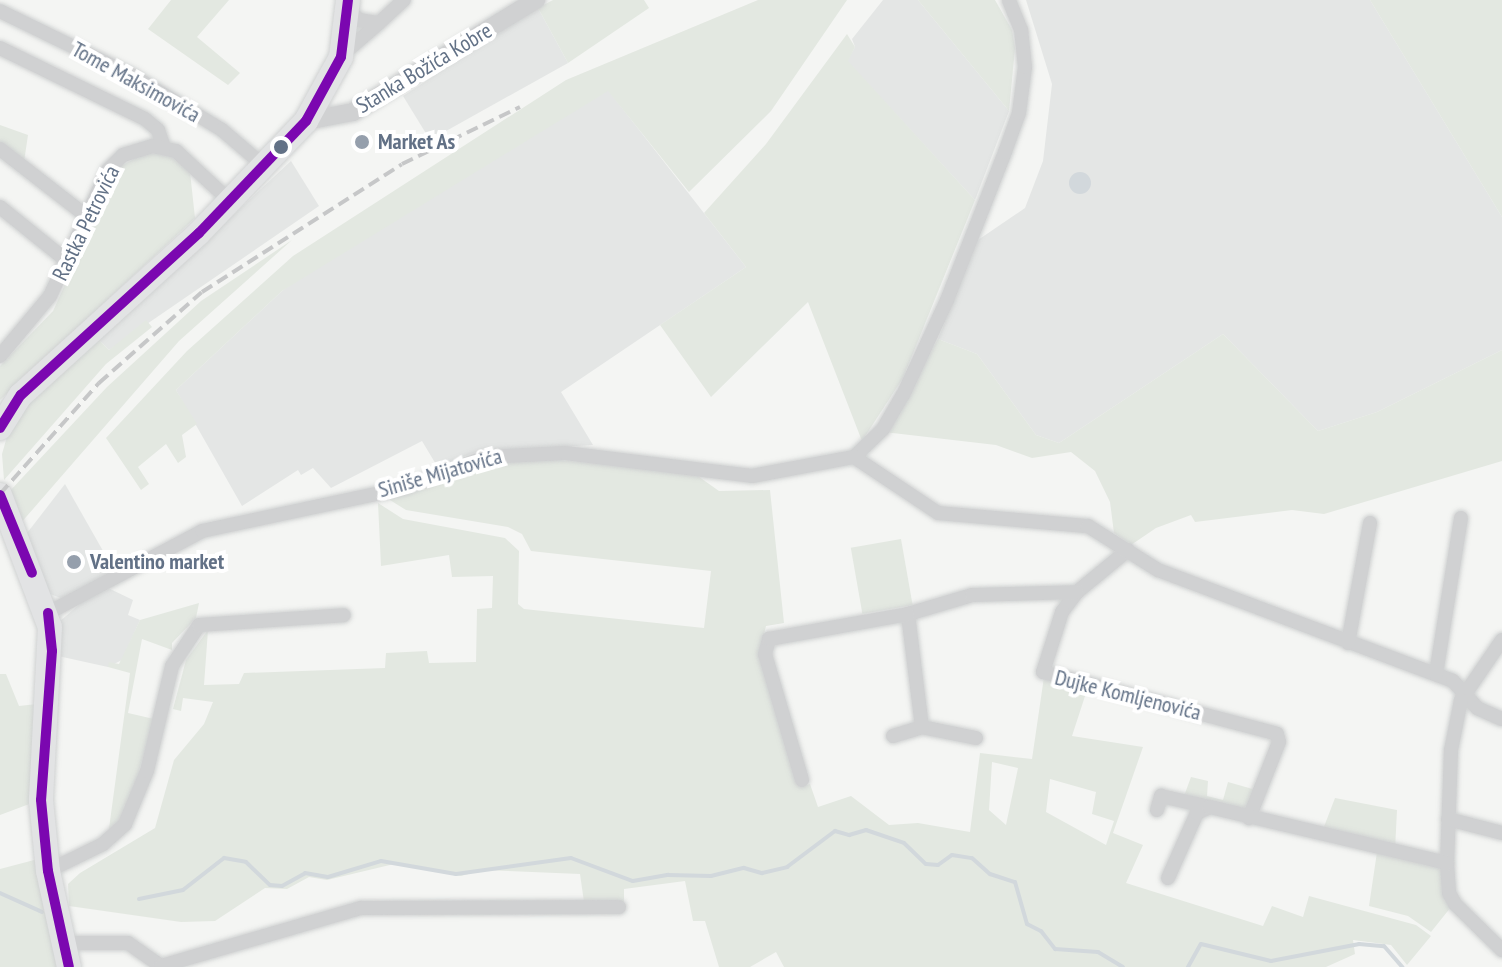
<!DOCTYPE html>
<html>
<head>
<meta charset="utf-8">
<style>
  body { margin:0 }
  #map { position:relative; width:1502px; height:967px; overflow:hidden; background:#f4f5f3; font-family:"PT Sans Narrow",sans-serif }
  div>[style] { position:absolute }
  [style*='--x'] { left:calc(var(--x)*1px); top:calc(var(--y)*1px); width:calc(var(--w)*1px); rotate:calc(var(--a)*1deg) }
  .built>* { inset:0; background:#e4e6e5 }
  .green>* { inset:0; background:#e3e8e1; transform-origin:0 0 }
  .water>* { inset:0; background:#d2d8dc }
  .round { border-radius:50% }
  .stream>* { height:4px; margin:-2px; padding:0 2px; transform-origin:2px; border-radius:2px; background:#d2d8dc }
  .roads { filter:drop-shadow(0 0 2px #d0d2d2) drop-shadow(0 0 2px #d0d2d2) }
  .minor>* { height:14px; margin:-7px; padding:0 7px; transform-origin:7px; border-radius:7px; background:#d0d1d2 }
  .tertiary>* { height:18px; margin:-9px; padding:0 9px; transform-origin:9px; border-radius:9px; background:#d0d1d2 }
  .primary>* { height:24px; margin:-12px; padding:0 12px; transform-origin:12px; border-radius:12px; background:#e2e3e4 }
  .rail>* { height:4px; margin-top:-2px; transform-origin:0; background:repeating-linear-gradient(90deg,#c6c7c8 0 12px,transparent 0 18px) }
  .bus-1>* { height:10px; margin:-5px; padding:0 5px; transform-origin:5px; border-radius:5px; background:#7b07b0 }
  .dots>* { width:22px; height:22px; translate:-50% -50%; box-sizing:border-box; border:4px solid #fff; border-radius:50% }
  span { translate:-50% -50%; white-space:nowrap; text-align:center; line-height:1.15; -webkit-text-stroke:8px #fff; paint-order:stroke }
  .street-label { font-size:22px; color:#627186 }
  .poi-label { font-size:22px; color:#627186; font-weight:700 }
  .left { translate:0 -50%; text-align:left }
</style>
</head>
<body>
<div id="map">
  <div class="built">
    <i style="clip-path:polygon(883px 0,918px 0,1009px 111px,975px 200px,847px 61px,855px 47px,852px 39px)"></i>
    <i style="clip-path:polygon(1026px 0,1370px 0,1502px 217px,1502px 350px,1377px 412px,1318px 431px,1223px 334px,1059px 443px,1036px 435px,977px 354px,938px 339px,978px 240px,1025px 208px,1043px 161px,1052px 84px)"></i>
    <i style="clip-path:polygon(538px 8px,568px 63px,430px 140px,403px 96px)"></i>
    <i style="clip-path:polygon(608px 90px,746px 267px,561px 392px,593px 445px,476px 452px,437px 466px,422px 441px,331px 488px,313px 468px,301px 475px,298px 470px,242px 506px,176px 390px,282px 291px,324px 260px)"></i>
    <i style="clip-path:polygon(291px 161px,319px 206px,109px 350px,99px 340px)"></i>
    <i style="clip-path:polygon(65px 484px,115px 572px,61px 598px,47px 593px,24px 537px)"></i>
    <i style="clip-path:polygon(102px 585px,133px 600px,128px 615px,140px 620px,122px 660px,108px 667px,58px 656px,59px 622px)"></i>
  </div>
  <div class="green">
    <i style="clip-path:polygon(171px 0,229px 0,197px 37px,240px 73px,228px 85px,148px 29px)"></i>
    <i style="clip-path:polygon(553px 0,644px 0,649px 8px,568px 63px,538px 8px)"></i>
    <i style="clip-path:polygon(758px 0,847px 0,771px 111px,689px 192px,608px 91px,282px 291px,176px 390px,197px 424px,182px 435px,186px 457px,178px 463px,166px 444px,138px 467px,149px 484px,141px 490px,106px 438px,187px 351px,293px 256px,566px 80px)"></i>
    <i style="clip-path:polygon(918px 0,995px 0,1012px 30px,1015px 48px,1009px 111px)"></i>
    <i style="clip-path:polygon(1370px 0,1502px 0,1502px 217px)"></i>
    <i style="clip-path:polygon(847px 34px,855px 47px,848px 61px,975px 200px,903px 378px,862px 441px,808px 302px,711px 397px,660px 325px,746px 267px,704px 213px,766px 144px)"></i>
    <i style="clip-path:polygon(0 125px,28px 135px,24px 162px,0 144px)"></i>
    <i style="clip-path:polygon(146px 152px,171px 157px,190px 172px,195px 218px,0 400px,0 366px,53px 311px,118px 168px)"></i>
    <i style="clip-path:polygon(292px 240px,179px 341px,20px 524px,8px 493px,107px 387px,201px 301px)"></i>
    <i style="clip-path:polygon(146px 320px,152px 327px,106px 364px,4px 480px,2px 454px,13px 416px,94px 335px,109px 350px)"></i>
    <i style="clip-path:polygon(1223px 334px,1318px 431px,1377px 412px,1502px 350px,1502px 461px,1324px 514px,1292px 510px,1195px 522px,1191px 515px,1156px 528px,1131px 545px,1114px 533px,1110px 502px,1095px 471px,1071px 452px,1032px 458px,996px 445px,884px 432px,938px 339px,977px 354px,1036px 435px,1059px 443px)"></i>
    <i style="clip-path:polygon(evenodd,552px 459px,695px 474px,719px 491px,770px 490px,784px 623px,766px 626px,760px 650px,799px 787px,810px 784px,818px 807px,851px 796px,889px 825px,918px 823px,970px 832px,980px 753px,1032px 759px,1044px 677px,1068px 682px,1087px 690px,1072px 736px,1143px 747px,1113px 833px,1143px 845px,1126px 883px,1263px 926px,1272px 906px,1303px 917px,1309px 896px,1416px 925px,1431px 936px,1407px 965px,1391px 945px,1353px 940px,1355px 954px,1326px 967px,784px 967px,776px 952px,750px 967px,719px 967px,705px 921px,693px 921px,685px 881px,624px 889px,624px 902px,584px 902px,580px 874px,483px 870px,461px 876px,394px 864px,327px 880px,309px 877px,287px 889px,265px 888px,215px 921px,181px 922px,69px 906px,68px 884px,80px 873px,155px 828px,174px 760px,204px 724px,213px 702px,183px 698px,181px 711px,173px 709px,186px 660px,208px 630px,204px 685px,239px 684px,244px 673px,385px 668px,386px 653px,427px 651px,429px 663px,476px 662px,477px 609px,492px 608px,493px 576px,452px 577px,449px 555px,381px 566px,378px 503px,403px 519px,505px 538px,519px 551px,518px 604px,524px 609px,704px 628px,711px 571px,531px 551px,522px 534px,508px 527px,406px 510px,385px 497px,486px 462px,552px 459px,992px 762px,1018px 768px,1006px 825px,989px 810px,992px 762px,552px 459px,1050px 779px,1096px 792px,1092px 814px,1114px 821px,1106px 845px,1046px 812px,1050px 779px)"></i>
    <i style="left:901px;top:539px;width:67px;height:51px;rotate:80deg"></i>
    <i style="clip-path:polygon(199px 603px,196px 618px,172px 643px,172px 650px,142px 639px,128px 713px,154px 719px,127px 813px,108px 836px,130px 673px,108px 667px,109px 662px,119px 664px,140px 620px)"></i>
    <i style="clip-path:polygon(0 674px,6px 674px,19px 706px,37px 704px,32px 803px,0 815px)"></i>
    <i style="clip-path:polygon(1191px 777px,1208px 781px,1207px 796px,1223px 800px,1228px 782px,1256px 790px,1249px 810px,1184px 796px)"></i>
    <i style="clip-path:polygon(1335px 798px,1397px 810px,1395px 850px,1322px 832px)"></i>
    <i style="clip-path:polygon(1377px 852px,1440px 865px,1451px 907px,1431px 932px,1408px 916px,1369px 906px)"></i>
    <i style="clip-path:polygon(38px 859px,59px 967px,0 967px,0 869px)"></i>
  </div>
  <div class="water">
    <i class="round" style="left:1069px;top:172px;width:22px;height:22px"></i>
  </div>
  <div class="stream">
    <i style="--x:0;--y:893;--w:46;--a:24.3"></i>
    <i style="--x:139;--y:899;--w:45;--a:-11.6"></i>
    <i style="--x:183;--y:890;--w:52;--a:-38"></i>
    <i style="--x:224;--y:858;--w:22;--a:10"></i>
    <i style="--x:246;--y:862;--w:33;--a:44"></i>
    <i style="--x:270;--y:885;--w:12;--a:5"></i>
    <i style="--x:282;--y:886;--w:26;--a:-29"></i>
    <i style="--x:305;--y:873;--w:23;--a:10"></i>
    <i style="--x:328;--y:877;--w:55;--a:-16.8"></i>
    <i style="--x:381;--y:861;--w:76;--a:9.8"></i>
    <i style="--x:456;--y:874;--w:116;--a:-7.9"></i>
    <i style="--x:571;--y:858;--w:66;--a:20.4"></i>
    <i style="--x:633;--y:881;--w:36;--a:-10"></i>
    <i style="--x:668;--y:875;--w:43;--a:1.3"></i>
    <i style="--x:711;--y:876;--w:34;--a:-14"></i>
    <i style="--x:744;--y:868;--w:19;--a:16"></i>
    <i style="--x:762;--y:873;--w:26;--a:-13"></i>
    <i style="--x:787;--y:867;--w:60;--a:-36.9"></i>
    <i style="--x:835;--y:831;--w:15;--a:16"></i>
    <i style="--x:849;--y:835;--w:18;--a:-16"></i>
    <i style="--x:866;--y:830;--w:40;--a:18.9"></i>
    <i style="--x:904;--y:843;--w:30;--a:44"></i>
    <i style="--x:926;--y:864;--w:12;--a:5"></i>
    <i style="--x:938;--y:865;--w:17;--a:-36"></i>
    <i style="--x:952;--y:855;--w:20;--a:9"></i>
    <i style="--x:972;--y:858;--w:24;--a:42"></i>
    <i style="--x:990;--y:874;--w:26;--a:18"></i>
    <i style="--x:1015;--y:882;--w:44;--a:74.1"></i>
    <i style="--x:1027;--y:924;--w:16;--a:27"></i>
    <i style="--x:1041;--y:931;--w:23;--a:52"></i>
    <i style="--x:1055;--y:949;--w:43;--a:4"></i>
    <i style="--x:1098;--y:952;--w:29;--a:31"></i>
    <i style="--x:1188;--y:967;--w:26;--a:-61"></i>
    <i style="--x:1201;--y:944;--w:72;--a:13.7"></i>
    <i style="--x:1271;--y:961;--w:90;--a:-10.9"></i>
    <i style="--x:1359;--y:944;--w:25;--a:5"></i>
    <i style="--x:1384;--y:946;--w:28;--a:49"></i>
  </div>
  <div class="roads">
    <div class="minor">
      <i style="--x:349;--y:10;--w:14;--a:45"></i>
      <i style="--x:359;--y:20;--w:20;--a:9"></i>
      <i style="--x:379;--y:23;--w:34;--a:-43"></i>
      <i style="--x:0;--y:11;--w:148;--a:26"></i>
      <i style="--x:133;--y:76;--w:104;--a:31.2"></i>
      <i style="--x:222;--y:130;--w:55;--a:40.6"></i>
      <i style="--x:0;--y:48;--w:161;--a:26.1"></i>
      <i style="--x:145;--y:119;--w:17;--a:40"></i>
      <i style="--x:158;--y:130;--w:18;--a:71"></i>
      <i style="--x:341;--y:56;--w:50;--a:-41"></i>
      <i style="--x:0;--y:149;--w:108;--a:37.8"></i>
      <i style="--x:0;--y:207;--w:86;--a:38.9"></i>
      <i style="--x:0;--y:356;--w:78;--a:-50.2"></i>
      <i style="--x:50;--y:296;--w:139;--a:-65.3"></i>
      <i style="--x:108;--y:170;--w:21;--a:-45"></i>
      <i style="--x:123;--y:155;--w:30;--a:-17"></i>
      <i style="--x:152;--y:146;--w:25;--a:12"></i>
      <i style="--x:176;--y:151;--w:74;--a:42.8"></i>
      <i style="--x:854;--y:457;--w:40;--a:-44"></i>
      <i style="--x:883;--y:429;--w:39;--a:-60"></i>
      <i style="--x:903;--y:395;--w:105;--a:-65.1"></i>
      <i style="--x:947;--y:300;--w:159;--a:-68.6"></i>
      <i style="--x:1005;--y:152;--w:41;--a:-70.3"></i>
      <i style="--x:1019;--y:113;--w:46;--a:-82.6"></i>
      <i style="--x:1025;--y:67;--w:37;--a:-96"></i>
      <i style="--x:1021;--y:30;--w:32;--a:-112"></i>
      <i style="--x:1128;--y:550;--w:66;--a:140.5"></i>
      <i style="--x:1077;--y:592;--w:25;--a:127"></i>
      <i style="--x:1062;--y:612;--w:63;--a:107.6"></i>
      <i style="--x:1043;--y:672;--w:242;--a:14.8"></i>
      <i style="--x:1277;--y:734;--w:8;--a:76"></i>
      <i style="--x:1279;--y:742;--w:82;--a:111.5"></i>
      <i style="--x:48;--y:613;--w:174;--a:-28"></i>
      <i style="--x:202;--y:531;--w:207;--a:-12"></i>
      <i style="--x:404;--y:488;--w:87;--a:-20.9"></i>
      <i style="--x:485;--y:457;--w:80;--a:-2.9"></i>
      <i style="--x:565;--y:453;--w:188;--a:7"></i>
      <i style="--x:752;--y:476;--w:104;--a:-10.6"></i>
      <i style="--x:854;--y:457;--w:101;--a:33.7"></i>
      <i style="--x:938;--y:513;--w:151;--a:5"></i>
      <i style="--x:1088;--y:526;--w:83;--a:32.2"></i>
      <i style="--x:1158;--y:570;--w:315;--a:20.6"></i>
      <i style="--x:1453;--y:681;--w:36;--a:48"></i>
      <i style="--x:1477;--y:708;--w:27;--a:24"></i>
      <i style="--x:1502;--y:640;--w:73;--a:124.3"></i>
      <i style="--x:1461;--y:700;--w:51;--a:101.3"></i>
      <i style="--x:1451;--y:750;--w:113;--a:92"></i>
      <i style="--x:1447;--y:863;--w:30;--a:86"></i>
      <i style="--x:1449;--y:893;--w:13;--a:61"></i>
      <i style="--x:1455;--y:904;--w:66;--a:44.4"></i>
      <i style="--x:1348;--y:643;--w:122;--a:-79.6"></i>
      <i style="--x:1436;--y:674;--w:158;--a:-80.9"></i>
      <i style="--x:893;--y:736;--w:30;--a:-17"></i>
      <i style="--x:976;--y:738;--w:55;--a:-168.5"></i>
      <i style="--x:922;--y:727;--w:114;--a:-97.1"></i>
      <i style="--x:908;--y:614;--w:67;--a:-16.5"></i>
      <i style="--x:972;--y:595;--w:105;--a:-1.6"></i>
      <i style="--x:802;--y:780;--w:131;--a:-106.4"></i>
      <i style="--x:765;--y:654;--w:16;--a:-75"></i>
      <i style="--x:769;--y:639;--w:141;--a:-10.2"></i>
      <i style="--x:1157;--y:810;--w:15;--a:-74"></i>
      <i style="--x:1161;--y:796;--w:49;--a:12.9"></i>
      <i style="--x:1448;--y:819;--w:56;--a:14.5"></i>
      <i style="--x:48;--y:871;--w:61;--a:-26.1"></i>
      <i style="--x:103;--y:844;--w:30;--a:-42"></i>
      <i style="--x:125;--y:824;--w:57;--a:-67.5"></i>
      <i style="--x:147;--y:771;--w:108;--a:-76.6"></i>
      <i style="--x:172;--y:666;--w:49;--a:-56.6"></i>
      <i style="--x:199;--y:625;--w:145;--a:-3.9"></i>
      <i style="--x:1168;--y:878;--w:71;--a:-66"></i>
      <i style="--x:1197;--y:813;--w:14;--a:-25"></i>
      <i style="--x:1210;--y:807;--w:244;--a:13.3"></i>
      <i style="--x:64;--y:943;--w:64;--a:0"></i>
      <i style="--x:128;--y:943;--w:40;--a:34.9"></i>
      <i style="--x:161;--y:966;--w:208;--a:-16.2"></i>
      <i style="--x:361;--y:908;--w:258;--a:-0.2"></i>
    </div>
    <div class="tertiary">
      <i style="--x:306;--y:121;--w:48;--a:-10.8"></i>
      <i style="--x:353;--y:112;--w:215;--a:-31.5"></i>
    </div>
    <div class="primary">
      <i style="--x:0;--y:428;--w:39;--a:-58"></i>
      <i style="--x:21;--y:395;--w:241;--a:-42.3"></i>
      <i style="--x:199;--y:233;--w:155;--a:-46.3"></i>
      <i style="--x:306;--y:121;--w:73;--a:-61.3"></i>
      <i style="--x:341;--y:57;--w:57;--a:-83"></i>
      <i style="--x:0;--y:495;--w:141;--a:69.3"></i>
      <i style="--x:50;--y:627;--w:173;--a:93"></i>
      <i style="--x:41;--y:800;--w:71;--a:84.4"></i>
      <i style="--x:48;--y:871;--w:98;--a:77.7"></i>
    </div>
  </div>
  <div class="rail">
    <i style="--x:0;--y:494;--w:149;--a:-48.3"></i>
    <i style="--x:99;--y:383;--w:137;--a:-41.5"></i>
    <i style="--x:202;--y:292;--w:237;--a:-32.6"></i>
    <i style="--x:402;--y:164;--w:131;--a:-25.8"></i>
  </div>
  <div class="bus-1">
    <i style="--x:0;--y:428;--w:39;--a:-58"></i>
    <i style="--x:21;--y:395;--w:241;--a:-42.3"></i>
    <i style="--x:199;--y:233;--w:155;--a:-46.3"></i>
    <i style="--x:306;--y:121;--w:73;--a:-61.3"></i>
    <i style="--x:341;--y:57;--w:57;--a:-83"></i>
    <i style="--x:0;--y:495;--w:84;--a:67.7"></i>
    <i style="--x:48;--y:613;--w:38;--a:84"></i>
    <i style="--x:52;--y:651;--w:149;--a:94.2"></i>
    <i style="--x:41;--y:800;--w:71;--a:84.4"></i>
    <i style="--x:48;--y:871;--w:98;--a:77.7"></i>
  </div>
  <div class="dots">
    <i style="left:362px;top:142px;background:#959fac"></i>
    <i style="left:281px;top:147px;background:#627186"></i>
    <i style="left:74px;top:562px;background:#959fac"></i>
  </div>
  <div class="street-label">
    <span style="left:424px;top:68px;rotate:-31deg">Stanka Božića Kobre</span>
    <span style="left:136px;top:82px;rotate:29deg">Tome Maksimovića</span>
    <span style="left:86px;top:223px;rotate:-64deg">Rastka Petrovića</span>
    <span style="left:440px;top:473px;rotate:-16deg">Siniše Mijatovića</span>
    <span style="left:1128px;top:695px;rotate:14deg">Dujke Komljenovića</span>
  </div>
  <div class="poi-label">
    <span class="left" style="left:378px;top:142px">Market As</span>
    <span class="left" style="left:90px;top:562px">Valentino market</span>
  </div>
</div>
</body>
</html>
